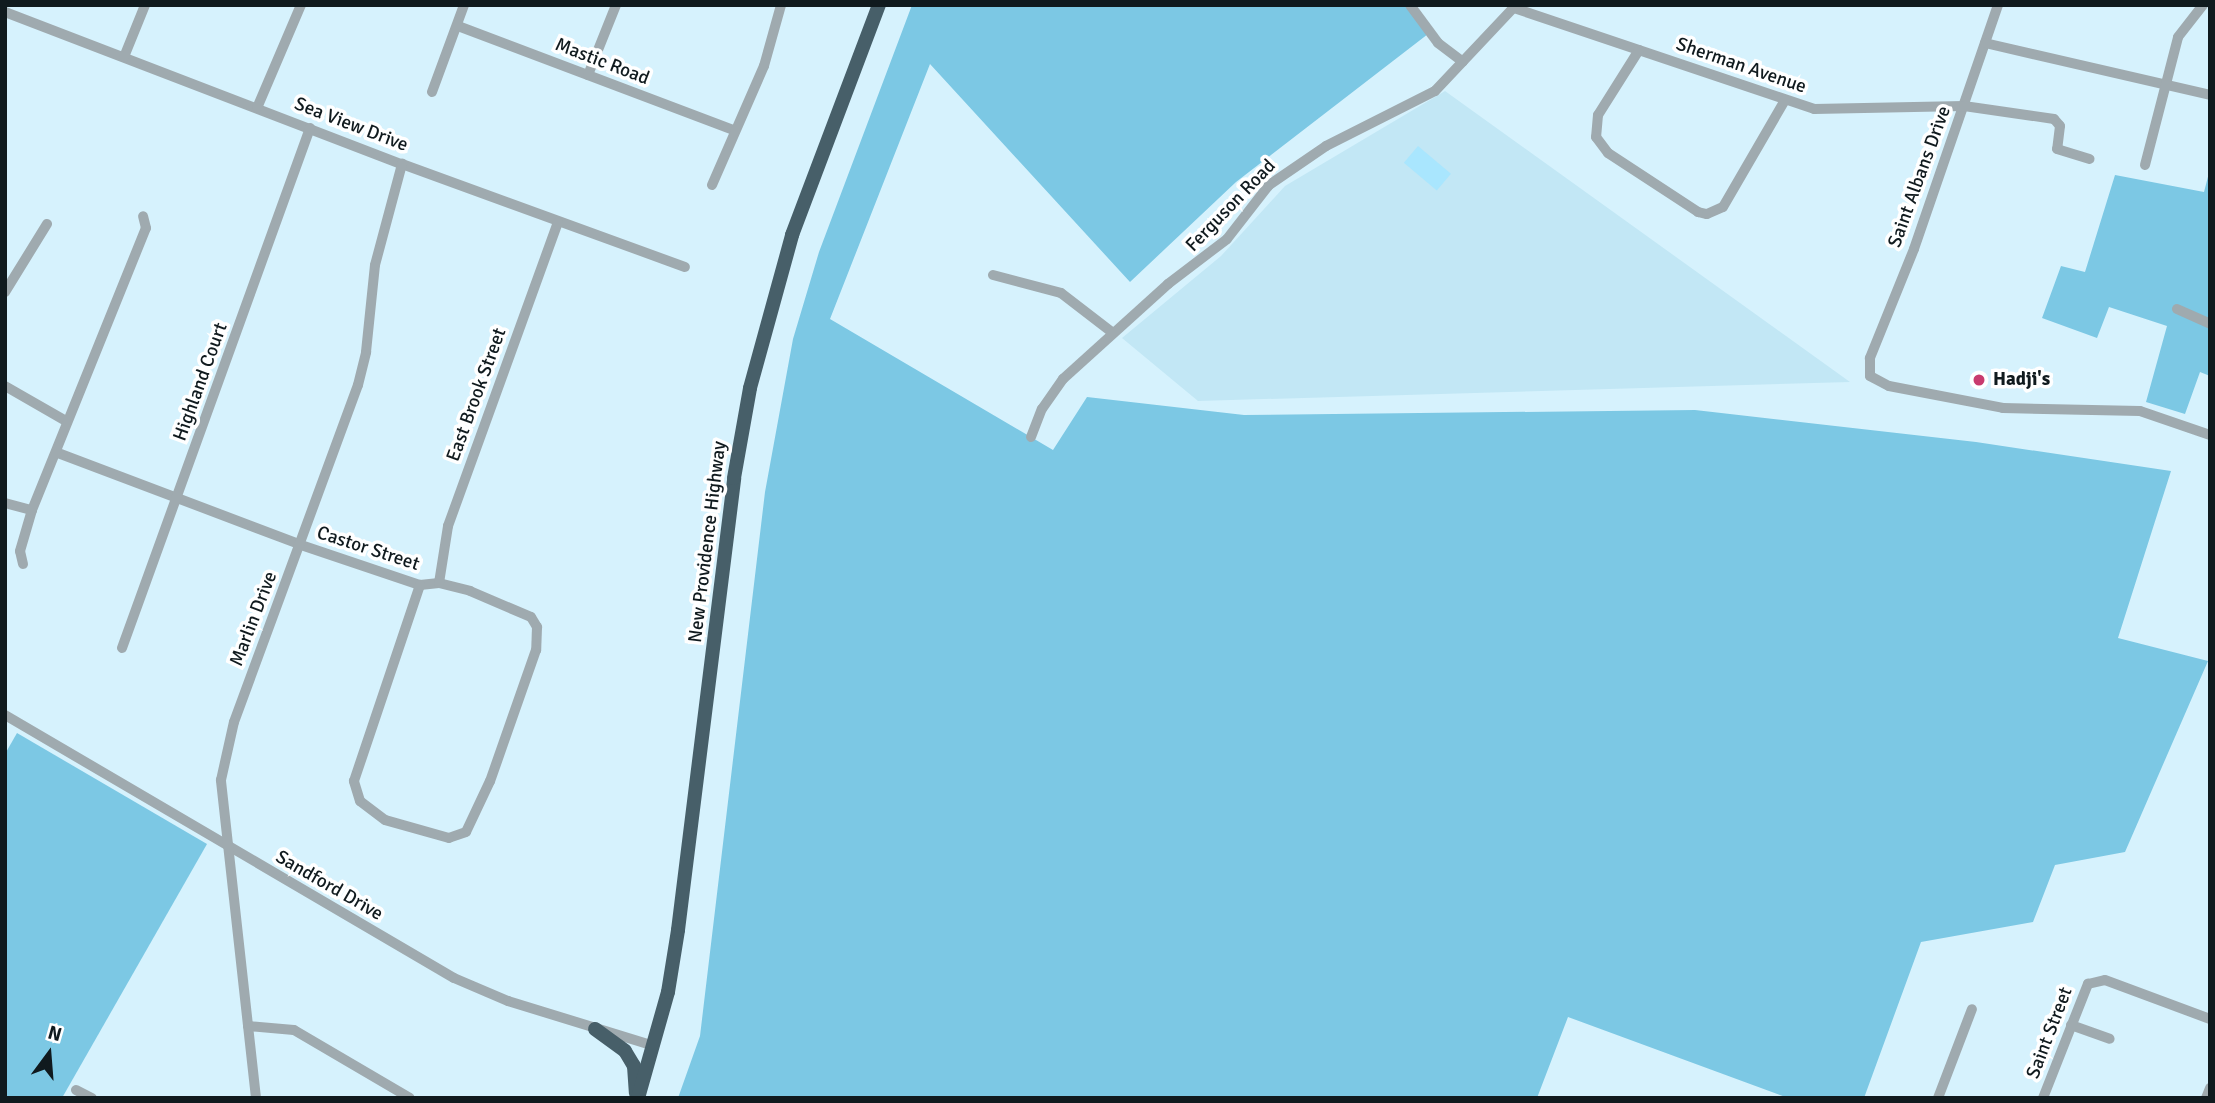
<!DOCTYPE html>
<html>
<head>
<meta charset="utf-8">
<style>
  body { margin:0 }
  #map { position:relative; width:2215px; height:1103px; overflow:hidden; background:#d6f2fd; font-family:Signika,sans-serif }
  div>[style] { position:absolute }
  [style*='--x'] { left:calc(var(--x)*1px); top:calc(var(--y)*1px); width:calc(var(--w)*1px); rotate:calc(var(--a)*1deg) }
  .built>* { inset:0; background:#c2e7f5 }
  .green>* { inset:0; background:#a9e6fe; transform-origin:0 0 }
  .forest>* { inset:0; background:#7cc8e4 }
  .minor>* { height:10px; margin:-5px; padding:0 5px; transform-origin:5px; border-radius:5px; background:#9faaaf }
  .highway>* { height:14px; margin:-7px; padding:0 7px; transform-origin:7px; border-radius:7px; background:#475f69 }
  .dots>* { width:19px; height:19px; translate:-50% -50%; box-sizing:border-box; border:4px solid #fff; border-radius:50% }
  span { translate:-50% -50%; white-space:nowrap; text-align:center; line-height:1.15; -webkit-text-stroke:7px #fff; paint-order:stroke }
  .street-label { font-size:19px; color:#101a1e }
  .poi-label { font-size:19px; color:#101a1e; font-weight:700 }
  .left { translate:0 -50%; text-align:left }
  .frame { position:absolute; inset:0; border:7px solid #101a1e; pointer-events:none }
  .north { position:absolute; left:14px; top:1019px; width:70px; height:70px; -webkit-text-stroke:5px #fff; paint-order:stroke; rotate:16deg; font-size:19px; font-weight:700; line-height:28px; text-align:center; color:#101a1e }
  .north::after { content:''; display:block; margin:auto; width:24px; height:32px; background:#101a1e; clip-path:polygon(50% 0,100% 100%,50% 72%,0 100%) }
</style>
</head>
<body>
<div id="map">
  <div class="built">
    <i style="clip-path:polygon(1445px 91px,1850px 382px,1198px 401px,1122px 338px,1221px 256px,1285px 186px)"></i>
  </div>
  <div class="green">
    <i style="left:1418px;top:146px;width:43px;height:22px;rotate:40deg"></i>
  </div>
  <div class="forest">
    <i style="clip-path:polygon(912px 5px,1409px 5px,1428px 34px,1236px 182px,1130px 282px,930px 64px,830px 319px,1053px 450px,1087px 397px,1244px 415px,1695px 410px,1976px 442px,2171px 471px,2118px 638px,2208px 661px,2125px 852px,2055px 865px,2033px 922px,1921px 942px,1864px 1098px,1788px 1098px,1568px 1017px,1537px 1098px,678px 1098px,700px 1036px,765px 492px,793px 339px,819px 252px)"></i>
    <i style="clip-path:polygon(2210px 169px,2210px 376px,2200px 372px,2185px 414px,2146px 402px,2167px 326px,2109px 307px,2097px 338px,2042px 318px,2061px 266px,2085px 272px,2115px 175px,2204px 192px)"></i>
    <i style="clip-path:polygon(17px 733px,207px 844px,62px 1098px,5px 1098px,5px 754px)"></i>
  </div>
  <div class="minor">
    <i style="--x:1410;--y:5;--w:47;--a:53.6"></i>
    <i style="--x:1438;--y:43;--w:31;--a:37"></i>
    <i style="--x:1998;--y:5;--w:258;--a:109"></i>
    <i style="--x:1914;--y:249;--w:118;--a:112"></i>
    <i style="--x:1870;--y:358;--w:18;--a:90"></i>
    <i style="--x:1870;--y:376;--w:21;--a:28"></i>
    <i style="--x:1889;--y:386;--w:116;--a:10.9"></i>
    <i style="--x:2003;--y:408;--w:137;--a:1.3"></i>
    <i style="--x:2140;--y:411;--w:74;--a:18.9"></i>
    <i style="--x:1514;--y:8;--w:317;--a:18.6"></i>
    <i style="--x:1814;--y:109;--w:150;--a:-1.1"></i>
    <i style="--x:1964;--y:106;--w:91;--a:8.2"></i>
    <i style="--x:2054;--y:119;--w:9;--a:49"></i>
    <i style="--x:2060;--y:126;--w:23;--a:97"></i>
    <i style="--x:2057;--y:149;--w:34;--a:17"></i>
    <i style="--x:5;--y:12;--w:425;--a:21"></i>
    <i style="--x:402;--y:164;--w:301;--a:20"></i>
    <i style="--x:458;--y:26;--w:294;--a:20.7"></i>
    <i style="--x:1985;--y:43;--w:231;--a:13"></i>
    <i style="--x:1639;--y:50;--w:77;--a:122.2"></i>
    <i style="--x:1598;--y:115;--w:22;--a:95"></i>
    <i style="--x:1596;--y:137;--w:20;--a:53"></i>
    <i style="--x:1608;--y:153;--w:108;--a:33.2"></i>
    <i style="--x:1698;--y:212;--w:9;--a:13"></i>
    <i style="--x:1707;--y:214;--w:17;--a:-24"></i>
    <i style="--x:1723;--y:207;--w:124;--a:-59.9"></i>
    <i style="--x:124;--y:57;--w:56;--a:-68"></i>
    <i style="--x:588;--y:75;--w:75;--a:-68.2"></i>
    <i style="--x:432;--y:92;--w:93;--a:-69.8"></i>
    <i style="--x:257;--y:108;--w:112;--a:-66.9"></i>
    <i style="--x:2145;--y:165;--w:132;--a:-75.5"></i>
    <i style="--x:2178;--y:37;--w:41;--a:-52"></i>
    <i style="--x:712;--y:185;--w:130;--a:-66.4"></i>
    <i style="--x:764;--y:66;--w:63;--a:-74.4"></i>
    <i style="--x:993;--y:275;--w:70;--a:14.8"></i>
    <i style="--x:1061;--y:293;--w:66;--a:37.6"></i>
    <i style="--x:5;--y:292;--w:80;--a:-58.3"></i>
    <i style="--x:2177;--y:309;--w:36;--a:24"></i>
    <i style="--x:5;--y:386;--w:70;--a:29.8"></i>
    <i style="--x:1031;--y:437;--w:30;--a:-69"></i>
    <i style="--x:1042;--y:409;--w:37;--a:-55"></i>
    <i style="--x:1063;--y:379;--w:142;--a:-42.1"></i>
    <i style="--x:1168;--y:284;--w:74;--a:-37.3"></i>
    <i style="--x:1227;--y:239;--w:68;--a:-52.1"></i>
    <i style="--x:1269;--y:185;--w:69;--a:-34.4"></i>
    <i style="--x:1326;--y:146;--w:122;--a:-26.8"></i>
    <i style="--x:1435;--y:91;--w:118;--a:-46.7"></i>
    <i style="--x:58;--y:453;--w:260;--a:20.7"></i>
    <i style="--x:301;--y:545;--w:126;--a:18.6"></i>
    <i style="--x:420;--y:585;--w:19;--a:-6"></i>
    <i style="--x:439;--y:583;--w:32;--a:14"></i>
    <i style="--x:470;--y:591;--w:66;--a:23.1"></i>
    <i style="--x:531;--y:617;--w:12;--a:59"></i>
    <i style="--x:537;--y:627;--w:23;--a:92"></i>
    <i style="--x:536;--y:650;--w:139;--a:109.3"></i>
    <i style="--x:490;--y:781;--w:56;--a:115.2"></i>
    <i style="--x:466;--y:832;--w:18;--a:161"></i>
    <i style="--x:449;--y:838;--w:66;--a:-164.3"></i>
    <i style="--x:385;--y:820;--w:31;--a:-143"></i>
    <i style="--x:360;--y:801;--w:21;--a:-107"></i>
    <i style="--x:354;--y:781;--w:207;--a:-71.4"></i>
    <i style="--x:5;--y:503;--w:28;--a:15"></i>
    <i style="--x:23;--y:564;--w:13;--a:-103"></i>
    <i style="--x:20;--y:551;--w:43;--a:-73.7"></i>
    <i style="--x:32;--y:510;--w:304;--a:-68"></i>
    <i style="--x:146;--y:228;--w:12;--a:-104"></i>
    <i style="--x:439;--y:583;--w:58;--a:-81"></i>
    <i style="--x:448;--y:526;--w:323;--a:-70.1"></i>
    <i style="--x:122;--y:648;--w:553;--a:-70.12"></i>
    <i style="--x:5;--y:715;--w:520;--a:30.36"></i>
    <i style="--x:454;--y:978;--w:59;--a:23.1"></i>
    <i style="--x:508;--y:1001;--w:153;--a:17.1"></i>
    <i style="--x:2071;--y:1025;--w:41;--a:19.7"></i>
    <i style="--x:248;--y:1026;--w:46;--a:5"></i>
    <i style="--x:294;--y:1030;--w:134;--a:30.4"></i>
    <i style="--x:76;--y:1090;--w:18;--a:27"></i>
    <i style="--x:256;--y:1098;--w:320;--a:-96.3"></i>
    <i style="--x:221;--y:780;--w:59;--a:-77.4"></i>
    <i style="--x:234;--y:722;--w:359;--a:-69.8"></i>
    <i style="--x:358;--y:385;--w:34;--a:-76"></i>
    <i style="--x:366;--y:352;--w:87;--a:-84.1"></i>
    <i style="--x:375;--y:265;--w:105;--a:-75"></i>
    <i style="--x:1938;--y:1098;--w:95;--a:-69.1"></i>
    <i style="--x:2043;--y:1098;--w:123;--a:-68.5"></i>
    <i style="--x:2088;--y:984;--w:17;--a:-13"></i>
    <i style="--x:2105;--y:980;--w:112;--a:20.4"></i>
    <i style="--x:2206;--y:1098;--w:11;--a:-68"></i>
  </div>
  <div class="highway">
    <i style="--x:595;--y:1029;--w:37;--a:36"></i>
    <i style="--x:625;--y:1051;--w:17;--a:59"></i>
    <i style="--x:634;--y:1066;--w:27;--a:86"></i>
    <i style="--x:638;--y:1098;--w:110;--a:-74.2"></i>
    <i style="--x:668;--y:992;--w:63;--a:-80.8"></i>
    <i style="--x:678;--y:930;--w:455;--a:-82.9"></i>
    <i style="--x:734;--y:478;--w:91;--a:-79.9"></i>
    <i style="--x:750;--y:388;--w:159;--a:-74.6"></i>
    <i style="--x:792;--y:235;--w:246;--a:-69.3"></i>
  </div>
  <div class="dots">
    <i style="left:1979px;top:380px;background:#c83b6e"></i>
  </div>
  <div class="street-label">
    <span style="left:602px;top:62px;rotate:21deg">Mastic Road</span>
    <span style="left:1741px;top:66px;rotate:19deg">Sherman Avenue</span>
    <span style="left:351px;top:125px;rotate:21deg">Sea View Drive</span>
    <span style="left:1920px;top:177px;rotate:-70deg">Saint Albans Drive</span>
    <span style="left:1231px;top:206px;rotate:-46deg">Ferguson Road</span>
    <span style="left:201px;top:382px;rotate:-70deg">Highland Court</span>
    <span style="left:477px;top:395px;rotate:-70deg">East Brook Street</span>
    <span style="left:708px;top:542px;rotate:-83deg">New Providence Highway</span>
    <span style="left:368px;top:549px;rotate:18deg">Castor Street</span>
    <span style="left:254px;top:619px;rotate:-69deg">Marlin Drive</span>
    <span style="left:329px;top:886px;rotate:30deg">Sandford Drive</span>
    <span style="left:2050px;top:1033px;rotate:-69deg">Saint Street</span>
  </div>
  <div class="poi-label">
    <span class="left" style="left:1993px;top:380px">Hadji's</span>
  </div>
  <div class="frame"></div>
  <div class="north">N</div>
</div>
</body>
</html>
